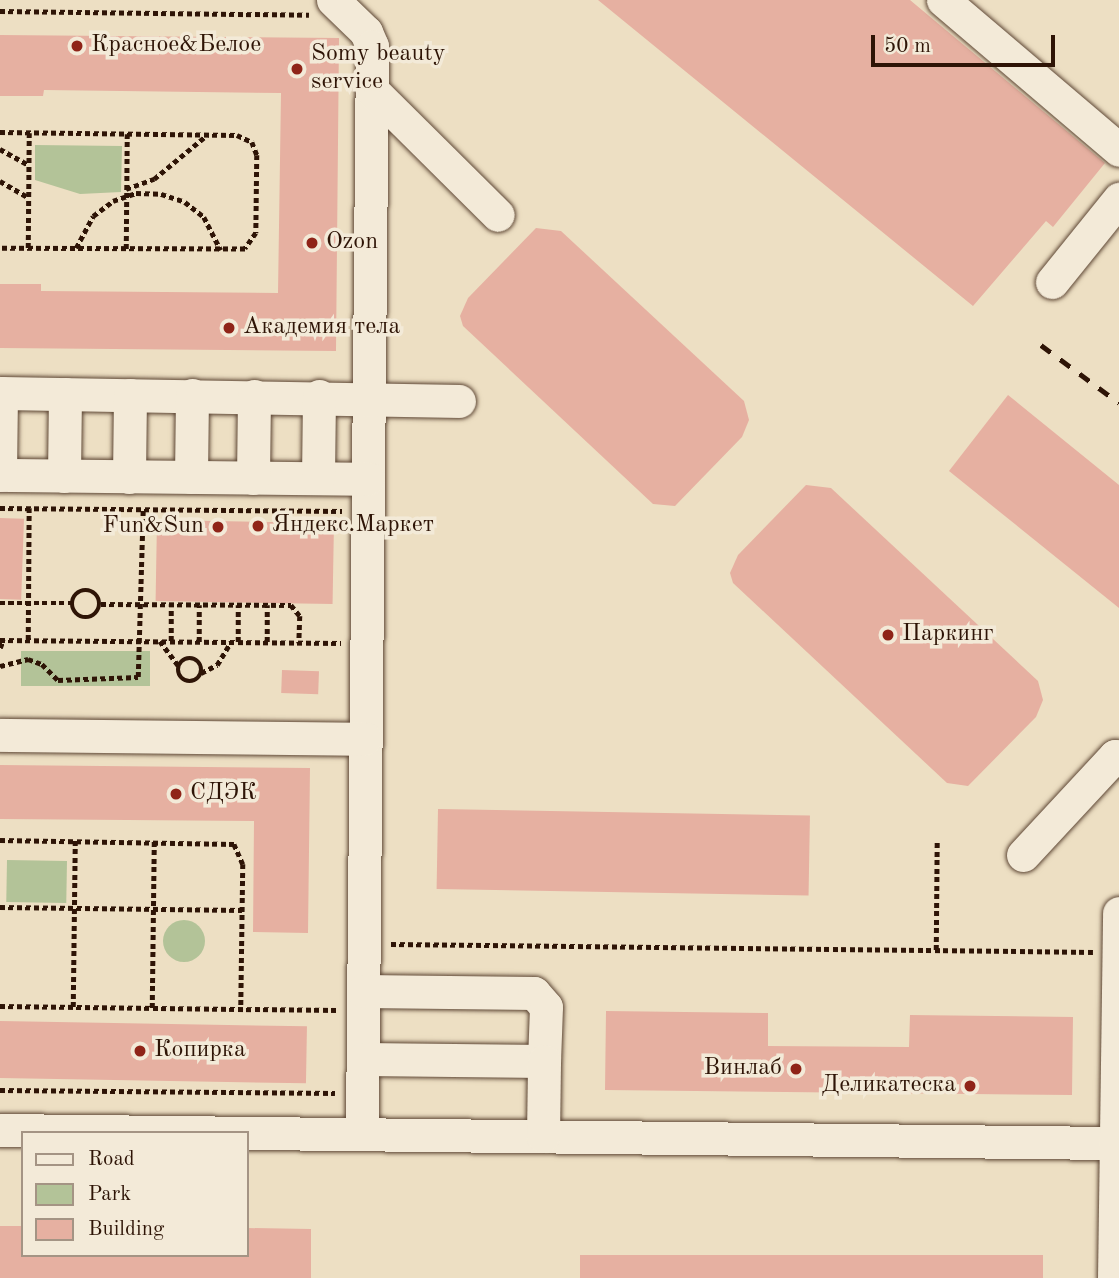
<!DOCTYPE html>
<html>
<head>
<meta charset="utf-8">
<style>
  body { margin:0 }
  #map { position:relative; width:1119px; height:1278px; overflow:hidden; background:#eddfc3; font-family:"Old Standard TT",serif }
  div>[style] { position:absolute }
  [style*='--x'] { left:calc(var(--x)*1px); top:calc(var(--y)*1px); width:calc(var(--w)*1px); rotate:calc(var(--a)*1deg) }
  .green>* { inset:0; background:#b3c398; transform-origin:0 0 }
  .round { border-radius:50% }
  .building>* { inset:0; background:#e6b0a1; transform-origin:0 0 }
  .path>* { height:4.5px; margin-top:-2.25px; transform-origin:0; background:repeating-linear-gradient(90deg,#2e1406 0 5px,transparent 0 8.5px) }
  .path>.ring { margin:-2.25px; padding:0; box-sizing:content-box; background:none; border:4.5px solid #2e1406; border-radius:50% }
  .roads { filter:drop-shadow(0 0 2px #5e4735) drop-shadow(0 0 2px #5e4735) }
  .minor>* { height:33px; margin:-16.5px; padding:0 16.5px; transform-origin:16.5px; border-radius:16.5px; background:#f3ead8 }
  .rail>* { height:5px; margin-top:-2.5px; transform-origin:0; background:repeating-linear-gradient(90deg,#2e1406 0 12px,transparent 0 24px) }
  .dots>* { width:19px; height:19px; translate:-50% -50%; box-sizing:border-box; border:4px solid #f3ead8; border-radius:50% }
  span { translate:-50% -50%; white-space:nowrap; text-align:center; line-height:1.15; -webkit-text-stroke:7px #f3ead8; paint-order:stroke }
  .poi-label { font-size:24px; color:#2e1406 }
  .left { translate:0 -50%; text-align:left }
  .right { translate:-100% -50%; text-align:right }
  .legend { position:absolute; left:21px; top:1131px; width:228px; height:126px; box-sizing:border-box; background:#f3ead8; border:2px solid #a49484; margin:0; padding:9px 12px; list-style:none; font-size:21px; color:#2e1406 }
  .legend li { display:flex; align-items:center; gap:14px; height:35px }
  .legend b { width:35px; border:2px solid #a49484 }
  .scale { position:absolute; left:871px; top:35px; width:184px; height:32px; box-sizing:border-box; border:4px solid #2e1406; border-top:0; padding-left:9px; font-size:21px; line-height:24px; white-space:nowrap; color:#2e1406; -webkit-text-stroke:5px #f3ead8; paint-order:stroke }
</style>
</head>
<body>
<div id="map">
  <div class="green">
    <i style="clip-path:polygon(35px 145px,122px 146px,121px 192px,80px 194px,35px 180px)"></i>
    <i style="left:21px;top:651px;width:129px;height:35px"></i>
    <i style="left:7px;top:860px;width:60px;height:42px;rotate:1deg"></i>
    <i class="round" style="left:163px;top:920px;width:42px;height:42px"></i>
  </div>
  <div class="building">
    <i style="clip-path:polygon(598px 0,910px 0,1105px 163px,1053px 227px,1046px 221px,973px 306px)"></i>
    <i style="clip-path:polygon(0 35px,339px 38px,336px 351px,0 348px,0 284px,41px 284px,41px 291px,278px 293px,281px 93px,44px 90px,43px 96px,0 96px)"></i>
    <i style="clip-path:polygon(536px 228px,561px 231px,744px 401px,749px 420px,742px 437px,675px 506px,653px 504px,463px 326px,460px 316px,468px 298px)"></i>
    <i style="clip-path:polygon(1008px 395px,1119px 485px,1119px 608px,949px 471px)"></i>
    <i style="clip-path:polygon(806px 485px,831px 488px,1038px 681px,1043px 700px,1036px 717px,968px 786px,947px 783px,733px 583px,730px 573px,738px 555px)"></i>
    <i style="left:0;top:518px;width:24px;height:81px;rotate:2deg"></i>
    <i style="left:157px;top:520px;width:177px;height:81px;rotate:1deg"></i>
    <i style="left:282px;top:670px;width:37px;height:23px;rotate:2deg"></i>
    <i style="clip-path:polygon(0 765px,310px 768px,308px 933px,253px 932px,254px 821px,0 819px)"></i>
    <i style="left:438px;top:809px;width:372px;height:80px;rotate:1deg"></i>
    <i style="clip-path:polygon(606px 1011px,768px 1013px,768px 1046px,909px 1047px,910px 1015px,1073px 1017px,1072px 1095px,605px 1090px)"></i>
    <i style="left:0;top:1021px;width:307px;height:57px;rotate:1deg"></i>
    <i style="clip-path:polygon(0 1226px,23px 1226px,23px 1255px,247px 1255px,247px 1228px,311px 1229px,311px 1278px,0 1278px)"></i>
    <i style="left:580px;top:1255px;width:463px;height:23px"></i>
  </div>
  <div class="path">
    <i style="--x:0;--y:11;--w:309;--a:0.7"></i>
    <i style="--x:0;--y:132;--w:237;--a:0.7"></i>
    <i style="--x:237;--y:135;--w:17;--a:25"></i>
    <i style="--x:252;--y:142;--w:14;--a:69"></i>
    <i style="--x:257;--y:155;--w:78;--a:90.7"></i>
    <i style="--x:256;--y:233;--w:19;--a:125"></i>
    <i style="--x:245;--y:249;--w:245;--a:-179.8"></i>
    <i style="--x:0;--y:149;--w:33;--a:29"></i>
    <i style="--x:0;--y:181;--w:32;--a:30"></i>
    <i style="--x:126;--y:189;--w:30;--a:-20"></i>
    <i style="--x:154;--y:179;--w:69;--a:-39.7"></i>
    <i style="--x:28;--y:248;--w:115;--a:-89.5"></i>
    <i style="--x:76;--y:248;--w:36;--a:-62"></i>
    <i style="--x:93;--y:216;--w:25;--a:-37"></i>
    <i style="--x:113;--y:201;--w:24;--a:-19"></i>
    <i style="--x:136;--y:193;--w:25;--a:2"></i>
    <i style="--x:161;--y:194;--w:25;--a:18"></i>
    <i style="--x:185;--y:202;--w:24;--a:38"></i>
    <i style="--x:204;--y:217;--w:37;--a:63"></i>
    <i style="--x:126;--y:249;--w:115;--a:-89.5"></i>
    <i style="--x:0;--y:508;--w:342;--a:0.5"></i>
    <i class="ring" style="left:72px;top:590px;width:23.5px;height:23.5px"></i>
    <i style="--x:0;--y:603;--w:71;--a:0"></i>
    <i style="--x:101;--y:604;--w:190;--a:0.3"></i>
    <i style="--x:291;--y:605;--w:14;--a:51"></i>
    <i style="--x:300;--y:616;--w:27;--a:92"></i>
    <i style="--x:0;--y:640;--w:341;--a:0.5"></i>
    <i style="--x:28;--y:640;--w:132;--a:-89.6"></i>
    <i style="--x:160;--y:641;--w:31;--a:53"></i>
    <i style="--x:171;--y:641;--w:37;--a:-90"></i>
    <i style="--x:199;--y:642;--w:37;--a:-90"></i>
    <i style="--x:238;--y:642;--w:37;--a:-90"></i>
    <i style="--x:267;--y:642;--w:37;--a:-90"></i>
    <i style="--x:0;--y:648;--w:9;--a:-69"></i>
    <i class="ring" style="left:178px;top:658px;width:19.5px;height:19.5px"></i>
    <i style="--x:0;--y:666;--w:29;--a:-14"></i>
    <i style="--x:28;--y:659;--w:15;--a:20"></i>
    <i style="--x:42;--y:664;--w:23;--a:45"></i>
    <i style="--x:58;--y:680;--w:80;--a:-2.1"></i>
    <i style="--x:138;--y:677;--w:169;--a:-88.3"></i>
    <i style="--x:201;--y:673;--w:18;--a:-27"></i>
    <i style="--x:217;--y:665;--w:27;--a:-59"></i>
    <i style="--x:0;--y:840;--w:234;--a:1"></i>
    <i style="--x:234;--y:844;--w:22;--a:66"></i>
    <i style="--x:243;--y:864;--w:145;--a:90.8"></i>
    <i style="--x:0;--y:907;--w:242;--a:0.7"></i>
    <i style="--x:391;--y:944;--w:702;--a:0.65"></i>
    <i style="--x:936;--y:950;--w:109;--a:-89.5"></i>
    <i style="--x:0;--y:1006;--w:337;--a:0.7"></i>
    <i style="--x:73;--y:1007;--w:167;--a:-89.3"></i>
    <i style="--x:152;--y:1008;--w:167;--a:-89.3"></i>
    <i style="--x:0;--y:1090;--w:335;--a:0.5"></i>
  </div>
  <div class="roads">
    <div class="minor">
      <i style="--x:333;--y:0;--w:46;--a:44.1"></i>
      <i style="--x:366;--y:32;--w:15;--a:67"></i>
      <i style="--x:372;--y:46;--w:1088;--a:90.53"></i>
      <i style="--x:943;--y:0;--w:231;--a:40.4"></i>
      <i style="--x:372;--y:90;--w:177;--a:44.8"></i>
      <i style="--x:1052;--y:282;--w:107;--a:-51.1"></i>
      <i style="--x:0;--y:393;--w:459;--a:1"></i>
      <i style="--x:0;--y:475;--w:368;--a:0.6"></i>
      <i style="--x:0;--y:475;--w:82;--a:-89.3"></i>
      <i style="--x:64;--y:476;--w:82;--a:-89.3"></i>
      <i style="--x:129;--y:477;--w:82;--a:-89.3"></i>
      <i style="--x:191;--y:477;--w:82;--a:-89.3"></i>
      <i style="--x:253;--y:478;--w:82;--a:-89.3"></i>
      <i style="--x:318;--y:478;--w:82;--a:-89.3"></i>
      <i style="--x:0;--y:735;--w:365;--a:0.6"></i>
      <i style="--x:1023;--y:855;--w:135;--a:-47.1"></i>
      <i style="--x:1115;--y:756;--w:6;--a:45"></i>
      <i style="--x:363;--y:991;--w:171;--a:0.7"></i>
      <i style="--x:534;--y:993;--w:18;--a:49"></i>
      <i style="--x:546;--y:1007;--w:54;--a:92.1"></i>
      <i style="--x:544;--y:1061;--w:181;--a:-179.4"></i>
      <i style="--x:0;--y:1130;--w:1119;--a:0.67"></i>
      <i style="--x:543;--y:1136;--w:75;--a:-89.2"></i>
      <i style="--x:1114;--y:1278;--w:365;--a:-89.2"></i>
    </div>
  </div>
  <div class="rail">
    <i style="--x:1041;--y:345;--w:97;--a:36.6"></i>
  </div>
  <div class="dots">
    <i style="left:77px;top:46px;background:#8f2418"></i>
    <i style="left:297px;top:69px;background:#8f2418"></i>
    <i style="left:312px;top:243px;background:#8f2418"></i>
    <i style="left:229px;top:328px;background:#8f2418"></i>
    <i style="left:258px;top:526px;background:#8f2418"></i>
    <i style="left:218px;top:527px;background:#8f2418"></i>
    <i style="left:888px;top:635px;background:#8f2418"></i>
    <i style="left:176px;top:794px;background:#8f2418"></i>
    <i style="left:140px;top:1051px;background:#8f2418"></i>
    <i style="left:796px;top:1069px;background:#8f2418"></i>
    <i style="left:970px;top:1086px;background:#8f2418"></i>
  </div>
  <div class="poi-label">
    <span class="left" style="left:91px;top:46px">Красное&amp;Белое</span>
    <span class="left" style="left:311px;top:69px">Somy beauty<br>service</span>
    <span class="left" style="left:326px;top:243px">Ozon</span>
    <span class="left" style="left:243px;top:328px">Академия тела</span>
    <span class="left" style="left:272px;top:526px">Яндекс.Маркет</span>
    <span class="right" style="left:204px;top:527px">Fun&amp;Sun</span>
    <span class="left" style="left:902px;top:635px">Паркинг</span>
    <span class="left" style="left:190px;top:794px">СДЭК</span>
    <span class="left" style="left:154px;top:1051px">Копирка</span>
    <span class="right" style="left:782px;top:1069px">Винлаб</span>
    <span class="right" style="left:956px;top:1086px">Деликатеска</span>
  </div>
  <ul class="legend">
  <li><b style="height:9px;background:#f3ead8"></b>Road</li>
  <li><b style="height:19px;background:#b3c398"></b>Park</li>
  <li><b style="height:19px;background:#e6b0a1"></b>Building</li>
  </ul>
  <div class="scale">50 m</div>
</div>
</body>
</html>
